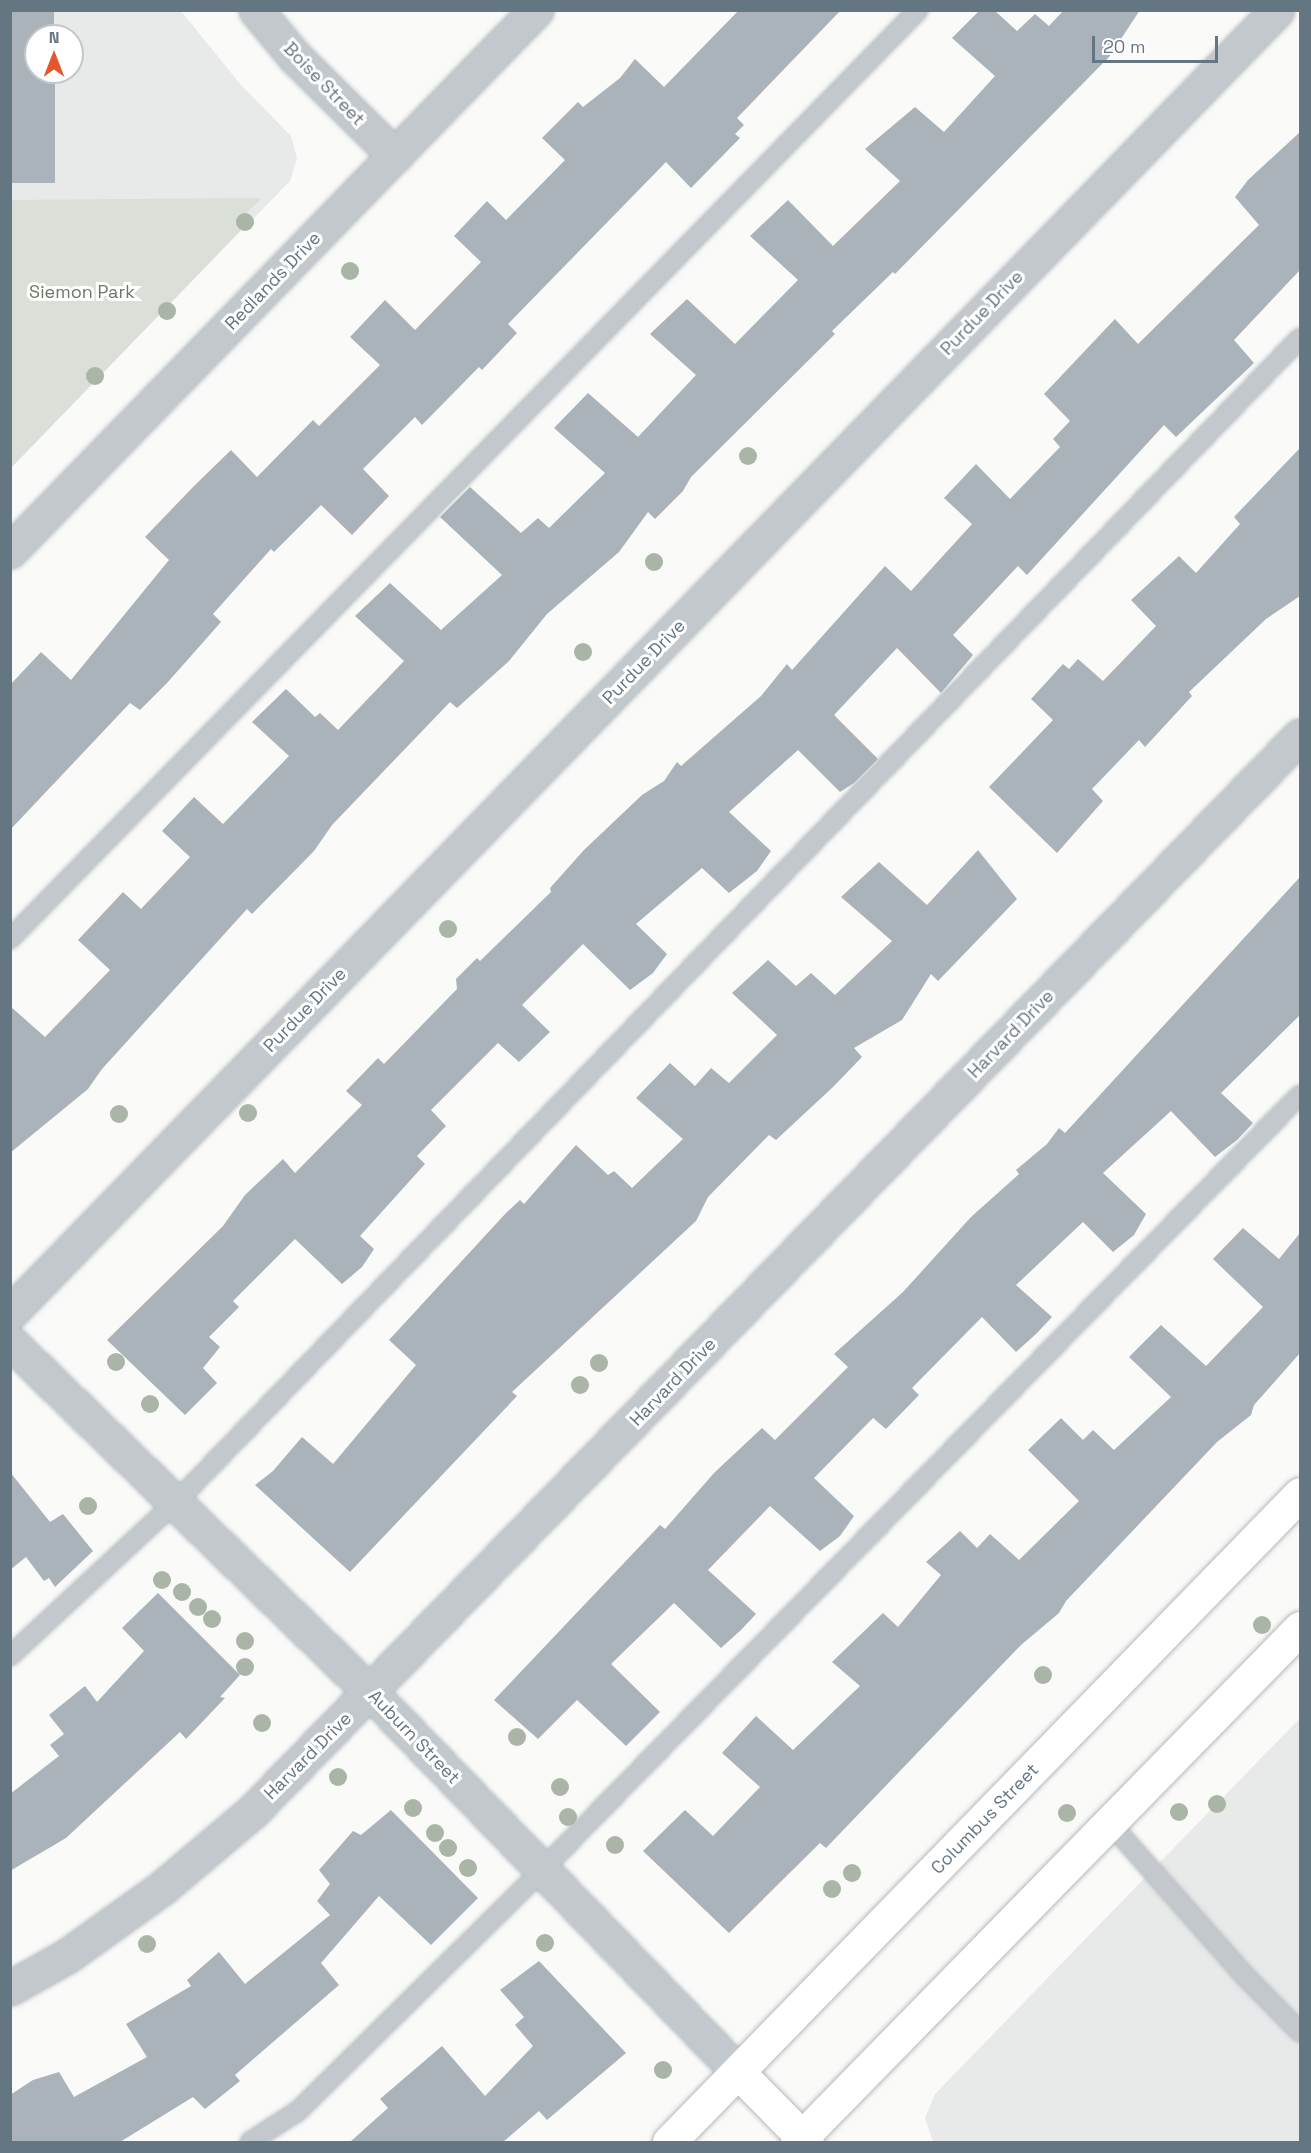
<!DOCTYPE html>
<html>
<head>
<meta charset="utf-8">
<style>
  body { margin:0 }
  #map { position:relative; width:1311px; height:2153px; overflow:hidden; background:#fafaf8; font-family:"Space Grotesk",sans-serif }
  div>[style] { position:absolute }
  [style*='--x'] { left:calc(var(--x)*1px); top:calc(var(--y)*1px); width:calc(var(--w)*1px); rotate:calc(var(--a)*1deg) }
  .built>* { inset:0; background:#e8e9e9 }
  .green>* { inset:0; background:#dadfd7 }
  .building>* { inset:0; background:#aab3b9 }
  .roads { filter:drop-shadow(0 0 2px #b3babf) drop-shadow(0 0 2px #b3babf) }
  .lane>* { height:18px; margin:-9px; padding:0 9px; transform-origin:9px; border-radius:9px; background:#c3c8cc }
  .street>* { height:33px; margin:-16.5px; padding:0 16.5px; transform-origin:16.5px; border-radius:16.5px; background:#c3c8cc }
  .secondary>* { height:33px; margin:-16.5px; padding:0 16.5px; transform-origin:16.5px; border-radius:16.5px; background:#fff }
  .trees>* { width:18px; height:18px; margin:-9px; border-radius:50%; background:#aab4a7 }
  span { translate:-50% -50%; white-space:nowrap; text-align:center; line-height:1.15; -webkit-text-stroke:6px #fff; paint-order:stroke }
  .street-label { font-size:18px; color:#657683 }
  .park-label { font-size:18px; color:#687a64 }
  .frame { position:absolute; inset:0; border:12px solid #657683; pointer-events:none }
  .north { position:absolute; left:24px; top:24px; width:60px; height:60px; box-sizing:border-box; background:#fff; border:2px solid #c1c8cd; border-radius:50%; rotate:0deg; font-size:16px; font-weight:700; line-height:24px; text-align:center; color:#657683 }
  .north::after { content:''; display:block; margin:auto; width:21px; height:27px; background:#e4572e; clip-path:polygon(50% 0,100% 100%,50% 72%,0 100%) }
  .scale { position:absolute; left:1092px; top:36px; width:126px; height:27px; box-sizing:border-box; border:3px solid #657683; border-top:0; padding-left:8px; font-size:18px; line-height:21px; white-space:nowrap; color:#657683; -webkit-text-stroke:4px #fff; paint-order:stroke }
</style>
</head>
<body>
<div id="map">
  <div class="built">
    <i style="clip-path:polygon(evenodd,10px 11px,181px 11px,241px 85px,291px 136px,297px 158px,290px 181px,254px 218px,11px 220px,10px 11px,36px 36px,72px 36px,72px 72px,36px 72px,36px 36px)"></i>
    <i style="clip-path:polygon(1300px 1718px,1300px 2142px,933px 2142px,925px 2118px,935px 2094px)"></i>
  </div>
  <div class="green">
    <i style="clip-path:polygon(262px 198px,241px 218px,253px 218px,11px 468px,11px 200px)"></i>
  </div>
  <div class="building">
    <i style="clip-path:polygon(10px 10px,54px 10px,54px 36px,36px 36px,36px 72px,55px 72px,55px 183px,10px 183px)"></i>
    <i style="clip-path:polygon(739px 10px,841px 10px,737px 118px,744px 125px,735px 134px,740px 138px,691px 188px,666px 162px,508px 324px,517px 333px,482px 370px,479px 367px,422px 425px,415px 417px,363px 469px,389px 496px,352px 535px,321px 505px,274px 552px,271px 549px,213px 614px,221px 622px,167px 683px,140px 710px,130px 703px,10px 830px,10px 685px,41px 652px,71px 680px,169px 560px,145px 537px,194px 486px,231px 450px,257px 477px,313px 420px,319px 426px,380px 365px,350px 337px,385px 300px,415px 330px,481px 262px,454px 236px,487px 201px,506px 220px,565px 160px,542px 138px,578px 102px,583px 107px,620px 78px,635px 59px,664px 87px)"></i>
    <i style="clip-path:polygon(980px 10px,994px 10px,1017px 31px,1035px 14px,1049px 26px,1064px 10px,1140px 10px,1109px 57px,895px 274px,893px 272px,832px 331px,835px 334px,691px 477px,683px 491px,655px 519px,648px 512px,619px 552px,547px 614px,509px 661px,457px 708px,450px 702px,332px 825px,314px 851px,252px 914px,247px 909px,102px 1069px,88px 1089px,10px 1153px,10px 1006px,45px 1037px,110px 970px,78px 940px,123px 892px,141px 909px,190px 857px,162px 831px,194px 797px,223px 824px,289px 756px,252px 722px,286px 689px,315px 717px,320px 713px,338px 730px,404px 661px,355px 616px,390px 583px,441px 630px,502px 575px,440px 517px,470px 487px,521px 533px,538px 518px,549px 528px,605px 473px,554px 428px,588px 393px,638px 437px,696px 375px,650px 334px,687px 299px,735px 344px,798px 280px,750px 236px,788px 200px,833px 246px,900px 181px,865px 149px,915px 107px,944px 132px,995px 76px,952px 38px)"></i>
    <i style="clip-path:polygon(1300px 132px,1300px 270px,1234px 340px,1254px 363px,1176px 437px,1164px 425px,1027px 575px,1018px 566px,953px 635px,973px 655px,941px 693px,897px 648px,834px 715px,878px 759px,854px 783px,840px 792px,798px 750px,729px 812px,771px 851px,757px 871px,729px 893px,702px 868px,636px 924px,667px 954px,653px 973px,630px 990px,583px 944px,522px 1005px,550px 1032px,519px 1062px,498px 1043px,431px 1110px,446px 1126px,417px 1156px,425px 1164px,360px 1236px,374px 1249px,362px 1267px,342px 1284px,295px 1239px,233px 1301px,239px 1307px,209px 1337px,220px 1347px,203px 1368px,217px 1383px,185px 1415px,107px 1340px,223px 1226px,245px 1195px,283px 1159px,295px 1173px,362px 1105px,346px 1091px,378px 1058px,384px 1064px,457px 989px,456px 979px,477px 958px,480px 961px,551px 892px,550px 888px,584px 850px,642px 795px,664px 781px,677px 762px,681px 766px,761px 696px,787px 664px,792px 670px,885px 566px,911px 591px,972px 524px,944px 498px,976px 464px,1010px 499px,1060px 447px,1053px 439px,1070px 421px,1044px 394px,1115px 319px,1138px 344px,1259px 225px,1235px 197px,1248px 180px)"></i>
    <i style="clip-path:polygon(1300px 448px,1300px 596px,1266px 619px,1189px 692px,1192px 696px,1145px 747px,1139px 740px,1092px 789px,1103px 801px,1057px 853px,989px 787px,1053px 720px,1031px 699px,1063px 664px,1069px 669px,1078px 659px,1103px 681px,1156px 626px,1131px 600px,1179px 556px,1196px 573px,1240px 524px,1234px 517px)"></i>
    <i style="clip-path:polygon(978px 850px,1017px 899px,938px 981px,931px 974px,902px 1020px,854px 1048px,862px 1057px,833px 1087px,776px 1140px,769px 1135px,708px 1197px,696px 1221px,512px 1392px,517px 1396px,350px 1572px,255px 1485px,273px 1471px,302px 1437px,333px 1464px,416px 1365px,389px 1340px,506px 1213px,520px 1200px,524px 1204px,576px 1145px,608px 1175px,614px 1171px,632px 1188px,683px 1139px,636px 1098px,670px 1063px,695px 1086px,711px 1068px,729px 1083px,777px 1035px,732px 993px,768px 960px,796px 986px,811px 973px,835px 995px,892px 941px,841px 897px,879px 862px,927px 905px)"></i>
    <i style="clip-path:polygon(1300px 877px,1300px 1015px,1221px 1093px,1253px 1123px,1237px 1140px,1215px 1157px,1171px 1111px,1103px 1173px,1146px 1214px,1134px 1235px,1113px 1252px,1083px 1222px,1016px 1285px,1052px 1317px,1036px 1334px,1016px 1352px,982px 1317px,912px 1388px,919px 1395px,886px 1429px,873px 1418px,814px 1478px,854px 1516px,840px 1536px,820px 1551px,770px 1506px,708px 1570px,756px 1614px,741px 1630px,721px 1648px,674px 1603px,611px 1664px,660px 1712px,626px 1746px,577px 1700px,538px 1739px,494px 1700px,660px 1525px,665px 1529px,714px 1473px,762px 1428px,775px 1440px,848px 1367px,834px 1354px,903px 1292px,971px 1217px,1019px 1174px,1016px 1170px,1047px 1144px,1059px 1128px,1065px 1133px)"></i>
    <i style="clip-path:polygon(1243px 1228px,1279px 1259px,1300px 1233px,1300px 1353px,1254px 1405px,1251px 1415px,1217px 1442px,1066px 1601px,1059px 1613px,1021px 1645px,826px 1848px,820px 1843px,729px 1933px,643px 1851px,685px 1810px,713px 1836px,760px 1787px,722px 1753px,756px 1716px,793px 1750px,860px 1686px,832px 1662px,883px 1613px,898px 1627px,941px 1575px,926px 1562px,960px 1531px,977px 1548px,990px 1534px,1019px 1560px,1079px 1501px,1028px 1450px,1061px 1418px,1083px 1440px,1093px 1430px,1114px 1450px,1171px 1397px,1129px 1357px,1161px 1325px,1206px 1366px,1263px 1307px,1213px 1259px)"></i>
    <i style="clip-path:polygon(10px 1472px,50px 1522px,63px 1514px,93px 1551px,55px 1587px,49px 1578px,44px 1581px,26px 1557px,10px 1570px)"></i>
    <i style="clip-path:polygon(158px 1593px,240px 1675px,220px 1697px,225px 1698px,186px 1739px,180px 1732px,66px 1838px,10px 1871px,10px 1794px,59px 1756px,50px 1745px,64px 1734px,49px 1715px,85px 1686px,97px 1702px,144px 1651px,122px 1628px)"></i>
    <i style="clip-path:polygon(391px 1810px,478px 1898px,431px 1945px,379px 1896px,321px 1963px,339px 1985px,235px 2075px,240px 2081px,205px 2109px,193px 2097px,120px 2142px,10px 2142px,10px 2095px,33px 2080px,59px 2072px,74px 2097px,147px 2057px,126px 2024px,191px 1986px,187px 1980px,219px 1952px,245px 1984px,330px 1915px,317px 1901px,330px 1884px,319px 1870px,353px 1831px,361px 1835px)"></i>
    <i style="clip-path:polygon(539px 1961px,626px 2053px,547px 2120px,539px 2111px,503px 2142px,350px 2142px,388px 2108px,380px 2099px,442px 2046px,485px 2096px,533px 2046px,515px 2025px,524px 2017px,500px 1990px)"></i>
  </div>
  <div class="roads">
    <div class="lane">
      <i style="--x:10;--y:939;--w:1299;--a:-45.65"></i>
      <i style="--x:10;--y:1656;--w:226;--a:-42.9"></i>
      <i style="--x:176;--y:1502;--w:1618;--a:-46"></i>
      <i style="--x:1110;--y:1823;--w:204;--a:48.6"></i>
      <i style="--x:1245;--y:1976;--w:78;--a:45.5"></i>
      <i style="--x:250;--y:2142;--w:57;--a:-32.9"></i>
      <i style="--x:298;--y:2111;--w:343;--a:-44.6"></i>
      <i style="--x:542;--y:1870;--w:1084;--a:-45.64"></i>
    </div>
    <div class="street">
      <i style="--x:256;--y:10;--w:60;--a:50.4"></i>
      <i style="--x:294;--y:56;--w:142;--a:44.7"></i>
      <i style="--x:10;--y:551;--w:755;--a:-45.81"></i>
      <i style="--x:10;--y:1313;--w:1817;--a:-45.8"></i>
      <i style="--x:10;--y:1342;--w:504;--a:44.2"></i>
      <i style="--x:371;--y:1693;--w:528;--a:45.92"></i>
      <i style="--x:10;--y:1988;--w:65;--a:-29.3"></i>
      <i style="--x:67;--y:1956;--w:117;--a:-35.6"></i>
      <i style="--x:162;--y:1888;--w:118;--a:-40.2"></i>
      <i style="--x:252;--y:1812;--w:1502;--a:-45.76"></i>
    </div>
    <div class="secondary">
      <i style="--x:738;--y:2072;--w:98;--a:45.4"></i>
      <i style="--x:669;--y:2142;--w:904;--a:-45.76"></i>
      <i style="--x:797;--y:2142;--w:719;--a:-45.62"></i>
    </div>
  </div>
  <div class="trees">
    <i style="left:245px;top:222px"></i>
    <i style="left:350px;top:271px"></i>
    <i style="left:167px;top:311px"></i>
    <i style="left:95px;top:376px"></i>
    <i style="left:748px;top:456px"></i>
    <i style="left:654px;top:562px"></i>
    <i style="left:583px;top:652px"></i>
    <i style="left:448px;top:929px"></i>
    <i style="left:248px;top:1113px"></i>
    <i style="left:119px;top:1114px"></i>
    <i style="left:116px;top:1362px"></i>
    <i style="left:599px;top:1363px"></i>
    <i style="left:580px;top:1385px"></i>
    <i style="left:150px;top:1404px"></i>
    <i style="left:88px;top:1506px"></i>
    <i style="left:162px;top:1580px"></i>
    <i style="left:182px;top:1592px"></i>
    <i style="left:198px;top:1607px"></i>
    <i style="left:212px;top:1619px"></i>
    <i style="left:1262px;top:1625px"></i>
    <i style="left:245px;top:1641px"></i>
    <i style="left:245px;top:1667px"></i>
    <i style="left:1043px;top:1675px"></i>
    <i style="left:262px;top:1723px"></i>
    <i style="left:517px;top:1737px"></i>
    <i style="left:338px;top:1777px"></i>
    <i style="left:560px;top:1787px"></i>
    <i style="left:1217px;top:1804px"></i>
    <i style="left:413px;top:1808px"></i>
    <i style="left:1179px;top:1812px"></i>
    <i style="left:1067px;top:1813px"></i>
    <i style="left:568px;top:1817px"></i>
    <i style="left:435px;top:1833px"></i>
    <i style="left:615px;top:1845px"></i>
    <i style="left:448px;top:1848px"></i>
    <i style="left:468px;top:1868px"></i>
    <i style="left:852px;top:1873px"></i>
    <i style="left:832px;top:1889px"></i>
    <i style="left:545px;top:1943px"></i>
    <i style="left:147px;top:1944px"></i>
    <i style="left:663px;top:2070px"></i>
  </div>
  <div class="street-label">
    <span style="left:324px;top:84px;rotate:46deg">Boise Street</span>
    <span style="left:273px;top:281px;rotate:-46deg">Redlands Drive</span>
    <span style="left:982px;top:313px;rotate:-46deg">Purdue Drive</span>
    <span style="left:644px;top:662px;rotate:-46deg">Purdue Drive</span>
    <span style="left:305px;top:1010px;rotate:-46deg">Purdue Drive</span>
    <span style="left:1011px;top:1034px;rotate:-46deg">Harvard Drive</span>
    <span style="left:673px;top:1382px;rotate:-46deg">Harvard Drive</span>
    <span style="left:414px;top:1737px;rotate:46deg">Auburn Street</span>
    <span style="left:308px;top:1756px;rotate:-45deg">Harvard Drive</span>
    <span style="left:985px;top:1819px;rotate:-46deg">Columbus Street</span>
  </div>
  <div class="park-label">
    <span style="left:82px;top:292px">Siemon Park</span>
  </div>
  <div class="frame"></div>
  <div class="north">N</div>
  <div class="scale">20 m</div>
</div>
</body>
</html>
